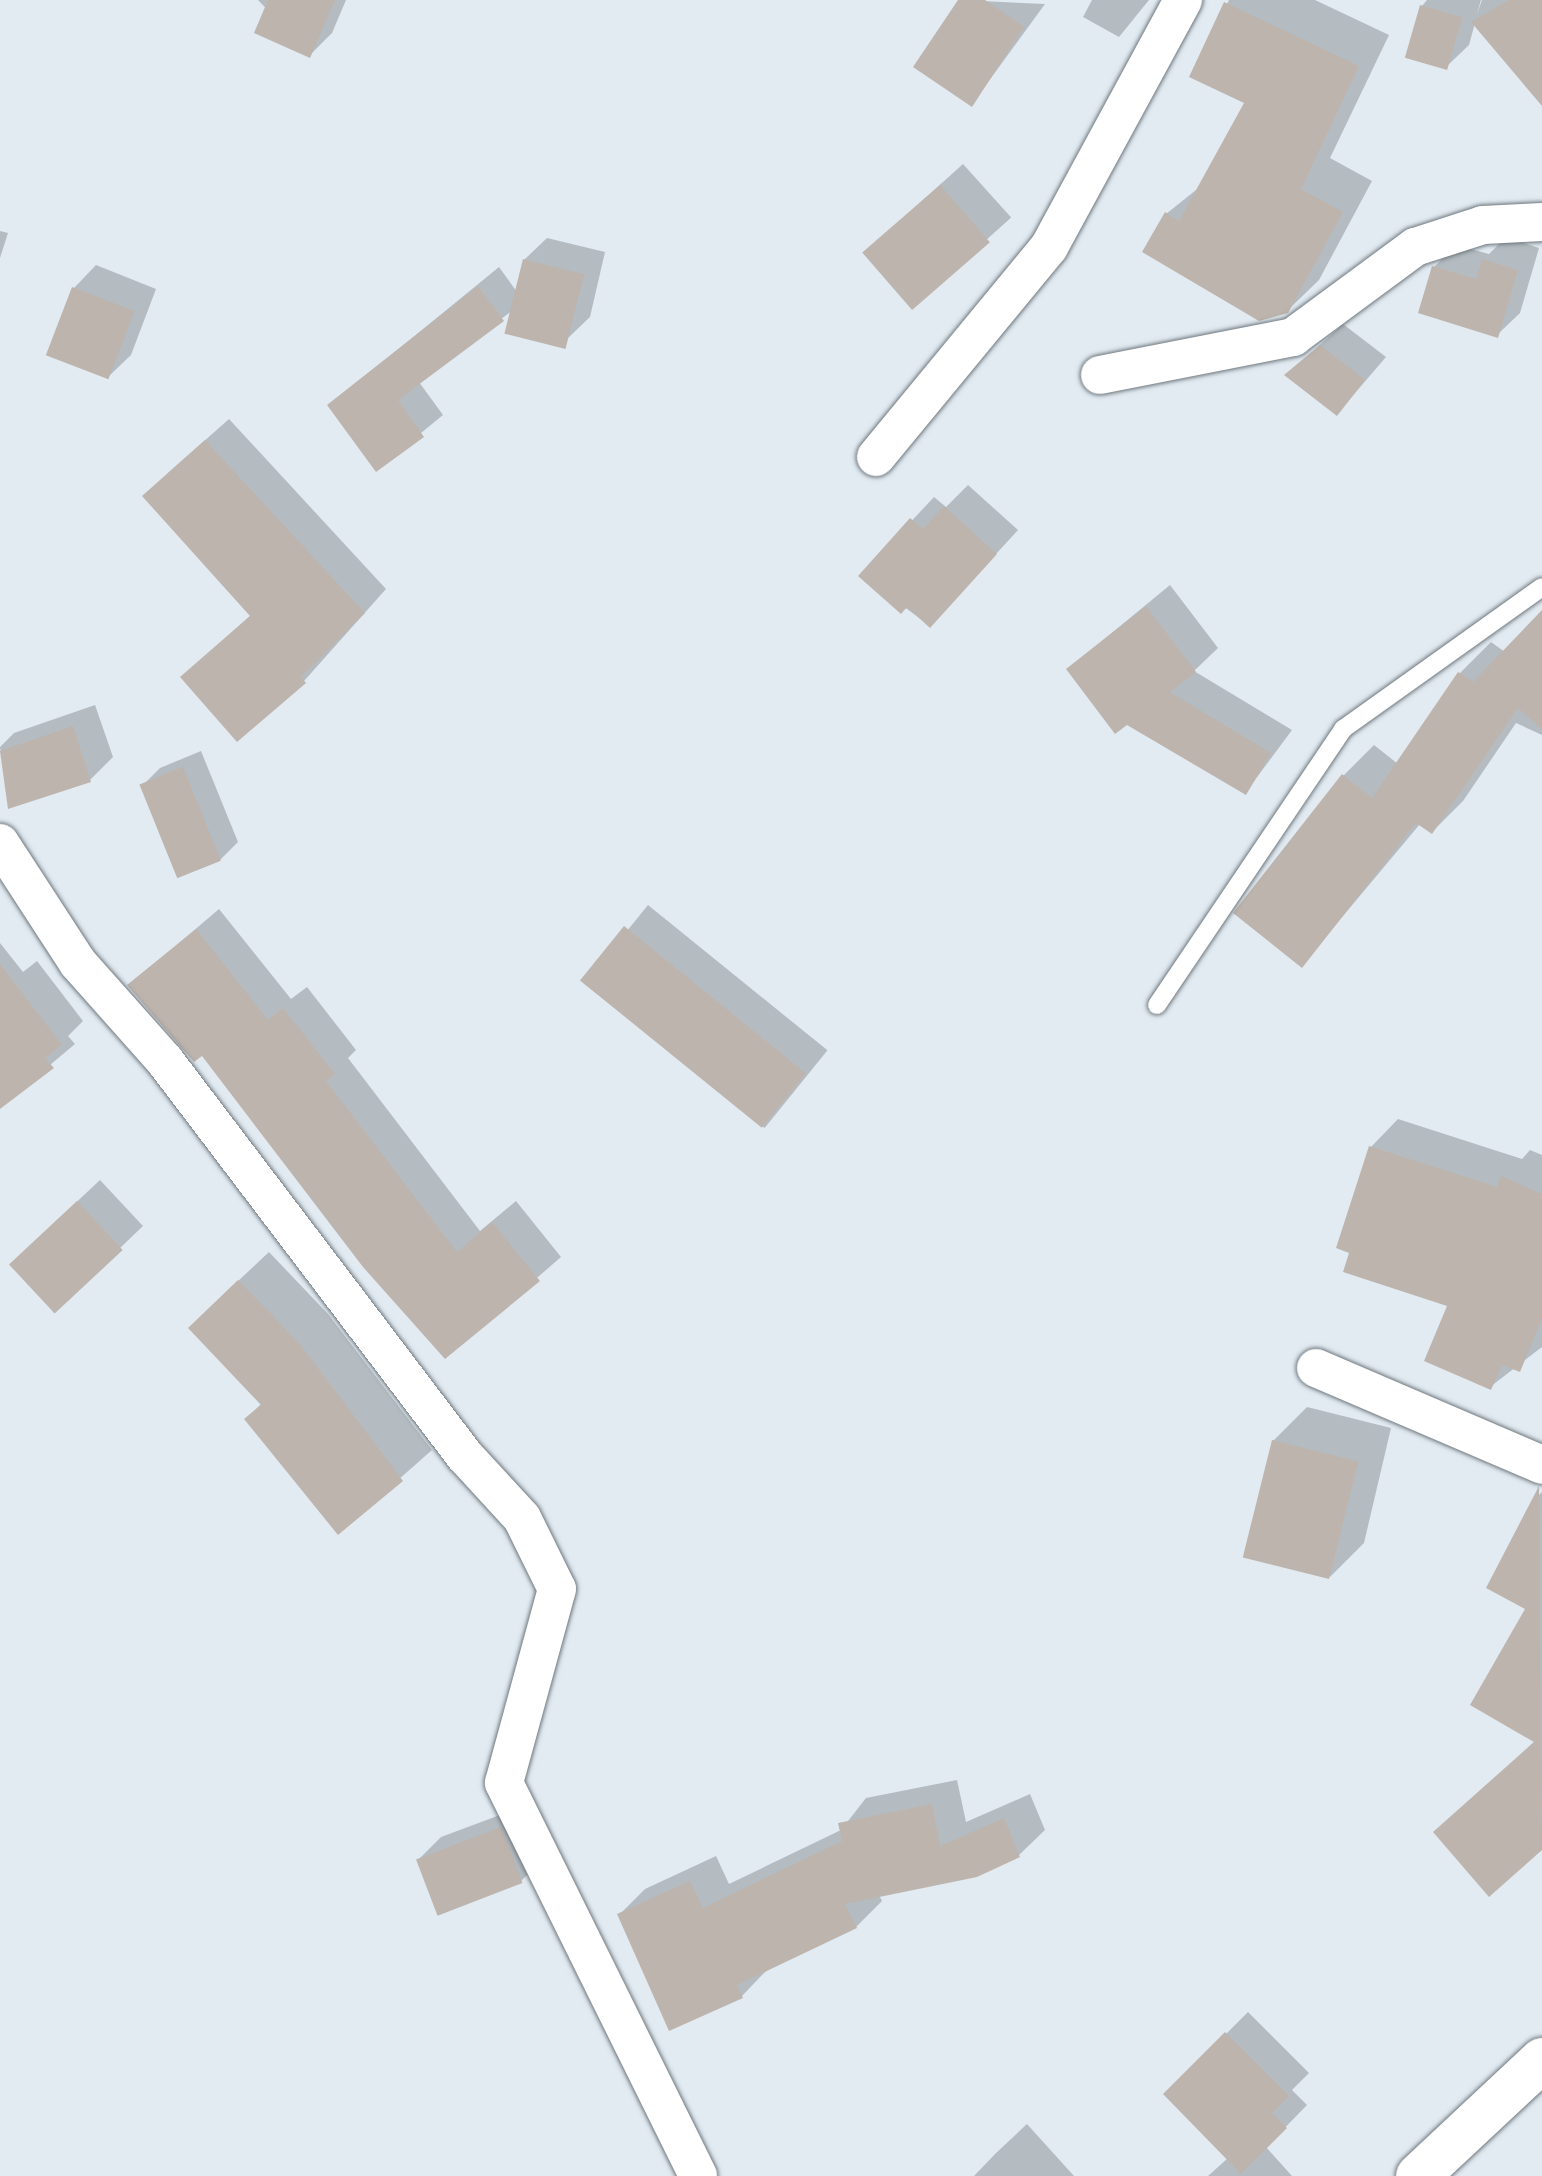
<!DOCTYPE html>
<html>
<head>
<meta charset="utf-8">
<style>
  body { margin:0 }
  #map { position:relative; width:1542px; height:2176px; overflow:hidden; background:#e2ebf2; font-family:"Playfair Display",serif }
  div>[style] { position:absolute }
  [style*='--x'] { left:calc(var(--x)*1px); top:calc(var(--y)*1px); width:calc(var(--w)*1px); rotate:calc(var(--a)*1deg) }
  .shadow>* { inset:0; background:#0003; transform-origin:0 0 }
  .building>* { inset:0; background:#bdb4ad; transform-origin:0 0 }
  .roads { filter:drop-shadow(0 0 2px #6f787e) drop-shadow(0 0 2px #6f787e) }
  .lane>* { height:18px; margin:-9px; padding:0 9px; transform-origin:9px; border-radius:9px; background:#fff }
  .street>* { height:38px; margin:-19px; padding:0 19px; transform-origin:19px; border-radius:19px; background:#fff }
  .secondary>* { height:44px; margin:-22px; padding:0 22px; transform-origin:22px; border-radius:22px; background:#fff }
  span { translate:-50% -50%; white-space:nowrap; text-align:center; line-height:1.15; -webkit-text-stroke:8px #e2ebf2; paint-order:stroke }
</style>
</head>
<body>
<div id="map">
  <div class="shadow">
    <i style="clip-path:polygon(258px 0,346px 0,332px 33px,310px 55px)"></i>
    <i style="clip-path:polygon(960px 0,1045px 4px,972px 104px)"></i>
    <i style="clip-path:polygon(1092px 0,1149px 0,1119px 37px,1083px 17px)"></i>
    <i style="clip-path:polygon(1229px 0,1315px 0,1389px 35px,1330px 158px,1372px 181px,1319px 280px,1287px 311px,1166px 214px,1201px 186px,1247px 102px,1191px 76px)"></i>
    <i style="clip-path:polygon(1427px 0,1481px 0,1477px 14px,1482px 0,1542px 0,1542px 103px,1475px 23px,1469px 45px,1446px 67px,1422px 6px)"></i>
    <i style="left:963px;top:164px;width:72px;height:132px;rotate:48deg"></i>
    <i style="clip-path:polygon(0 231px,8px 233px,0 258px)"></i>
    <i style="clip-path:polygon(1506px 237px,1539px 248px,1520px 313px,1497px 335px,1434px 267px,1456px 245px,1489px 254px)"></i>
    <i style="clip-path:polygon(547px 238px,605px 252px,590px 317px,567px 339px,513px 310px,419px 382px,443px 415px,377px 469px,330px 405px,499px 267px,517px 292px,524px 260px)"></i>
    <i style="clip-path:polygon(96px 265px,156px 289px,131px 355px,108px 377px,74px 288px)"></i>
    <i style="clip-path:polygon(1343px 324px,1386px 357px,1337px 414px,1287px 375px)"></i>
    <i style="clip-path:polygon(229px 419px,386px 589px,304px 681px,183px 677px,251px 615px,168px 473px)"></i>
    <i style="clip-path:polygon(968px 485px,1018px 530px,930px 626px,861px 575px,934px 497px,946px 507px)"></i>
    <i style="clip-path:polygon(1170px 585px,1218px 648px,1194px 671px,1292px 730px,1246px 792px,1127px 722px,1068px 669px)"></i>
    <i style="clip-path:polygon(1542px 612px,1542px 735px,1516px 723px,1463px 801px,1432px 832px,1420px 824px,1302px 965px,1343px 776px,1374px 745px,1398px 764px,1460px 673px,1491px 642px,1505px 652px)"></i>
    <i style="clip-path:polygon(95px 705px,113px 757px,90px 780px,9px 807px,0 747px,14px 733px)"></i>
    <i style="clip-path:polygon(201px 751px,238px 842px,220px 860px,142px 786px,160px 768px)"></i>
    <i style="left:648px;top:905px;width:231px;height:100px;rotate:39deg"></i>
    <i style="clip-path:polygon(219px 909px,291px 999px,307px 987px,356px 1050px,348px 1058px,480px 1231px,516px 1201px,561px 1257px,446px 1357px,202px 1053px,130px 985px)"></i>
    <i style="clip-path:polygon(0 943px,23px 972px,37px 961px,83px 1021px,68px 1036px,75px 1044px,0 1107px)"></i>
    <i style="clip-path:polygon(1398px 1119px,1522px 1159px,1530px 1150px,1542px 1155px,1542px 1347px,1490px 1387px,1371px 1147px)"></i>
    <i style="clip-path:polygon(100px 1180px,143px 1226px,120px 1248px,34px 1242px)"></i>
    <i style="clip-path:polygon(269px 1252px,328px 1314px,432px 1450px,338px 1533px,246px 1419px,262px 1403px,220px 1298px)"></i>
    <i style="clip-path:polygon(1307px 1407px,1391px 1428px,1364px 1543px,1330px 1577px,1273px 1441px)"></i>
    <i style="clip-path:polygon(1542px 1492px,1542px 1847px,1489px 1894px,1436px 1833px,1535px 1741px,1528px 1608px,1535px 1499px)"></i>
    <i style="clip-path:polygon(957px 1780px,966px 1822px,1030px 1794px,1045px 1830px,1019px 1855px,879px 1895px,882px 1901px,856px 1927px,767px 1970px,742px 1996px,620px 1914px,645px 1889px,716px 1856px,729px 1884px,841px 1830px,866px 1798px)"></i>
    <i style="clip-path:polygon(524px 1806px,543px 1859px,521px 1881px,418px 1860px,441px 1837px)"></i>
    <i style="clip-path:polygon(1248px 2012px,1309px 2073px,1292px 2090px,1307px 2105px,1266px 2147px,1292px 2176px,1208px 2176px,1228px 2158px,1166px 2094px)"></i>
    <i style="clip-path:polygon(1027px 2124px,1074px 2176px,974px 2176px,995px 2154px)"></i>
  </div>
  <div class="building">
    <i style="clip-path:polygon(268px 0,335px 0,310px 58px,254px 33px)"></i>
    <i style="clip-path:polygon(958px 0,985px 0,1024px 27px,972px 107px,913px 67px)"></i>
    <i style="clip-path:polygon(1509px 0,1542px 0,1542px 106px,1471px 22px)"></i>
    <i style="clip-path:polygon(1224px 2px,1359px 66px,1301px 189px,1343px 212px,1288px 313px,1259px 321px,1142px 252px,1165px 212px,1179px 221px,1244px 103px,1189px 77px)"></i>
    <i style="left:1420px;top:5px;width:44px;height:55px;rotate:16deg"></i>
    <i style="left:940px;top:185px;width:76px;height:103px;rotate:49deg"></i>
    <i style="left:523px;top:259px;width:63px;height:77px;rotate:14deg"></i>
    <i style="clip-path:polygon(1482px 259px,1518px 270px,1498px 338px,1418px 313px,1432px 266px,1476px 279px)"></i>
    <i style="clip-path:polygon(478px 286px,504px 321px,398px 400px,424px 437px,376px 472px,327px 405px)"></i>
    <i style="left:72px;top:287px;width:67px;height:73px;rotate:21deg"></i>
    <i style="clip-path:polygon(1320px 345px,1365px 380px,1337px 416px,1284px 375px)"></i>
    <i style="clip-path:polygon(205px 440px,365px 613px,301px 677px,306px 683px,237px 742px,180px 677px,250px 616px,142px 496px)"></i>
    <i style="clip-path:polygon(944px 506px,997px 554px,930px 628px,907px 607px,901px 614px,858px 576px,910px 518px,923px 529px)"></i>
    <i style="clip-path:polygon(1146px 606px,1196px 672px,1170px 692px,1271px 753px,1246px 795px,1127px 725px,1115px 734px,1066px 669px)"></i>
    <i style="clip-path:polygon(1542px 610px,1542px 729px,1518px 708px,1432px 834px,1416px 823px,1302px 968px,1233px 913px,1342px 774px,1372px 798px,1458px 672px,1473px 682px)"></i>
    <i style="clip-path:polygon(73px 726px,91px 782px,8px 809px,0 751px)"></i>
    <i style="left:183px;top:767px;width:101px;height:47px;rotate:68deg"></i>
    <i style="left:624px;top:926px;width:234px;height:70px;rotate:39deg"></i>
    <i style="clip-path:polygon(196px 929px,268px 1020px,283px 1008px,335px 1074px,326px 1081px,457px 1252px,492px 1222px,540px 1281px,445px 1359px,363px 1267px,202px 1056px,194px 1062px,127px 985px)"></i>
    <i style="clip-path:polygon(0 964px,62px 1045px,45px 1058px,54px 1068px,0 1109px)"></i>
    <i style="clip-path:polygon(1369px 1146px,1497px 1187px,1501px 1176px,1542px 1194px,1542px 1318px,1520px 1372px,1502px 1365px,1491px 1390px,1424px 1361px,1447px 1306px,1343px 1272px,1349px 1253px,1336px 1248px)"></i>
    <i style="left:77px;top:1201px;width:67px;height:93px;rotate:47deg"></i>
    <i style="clip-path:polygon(238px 1280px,299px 1343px,403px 1481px,338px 1535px,244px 1419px,261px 1405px,188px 1328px)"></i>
    <i style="left:1272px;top:1440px;width:89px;height:121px;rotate:14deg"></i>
    <i style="clip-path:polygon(1539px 1486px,1542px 1850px,1489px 1897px,1433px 1832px,1534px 1742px,1470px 1705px,1525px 1609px,1486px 1588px)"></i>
    <i style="clip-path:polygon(932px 1804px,940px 1846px,1004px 1818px,1020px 1857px,977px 1877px,845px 1904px,857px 1928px,737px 1985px,743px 1998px,669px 2031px,617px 1914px,690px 1881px,703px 1908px,842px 1841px,838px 1823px)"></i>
    <i style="left:501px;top:1827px;width:60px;height:91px;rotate:69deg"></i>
    <i style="clip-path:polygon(1225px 2032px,1289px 2096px,1272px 2113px,1287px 2128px,1241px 2174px,1163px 2094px)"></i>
  </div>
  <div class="roads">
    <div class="lane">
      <i style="--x:1157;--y:1005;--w:333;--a:-56"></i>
      <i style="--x:1343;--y:729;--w:244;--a:-35.5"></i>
    </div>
    <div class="street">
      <i style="--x:1100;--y:375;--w:197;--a:-11.1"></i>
      <i style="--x:1293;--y:337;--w:152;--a:-36.4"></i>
      <i style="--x:1415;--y:247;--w:71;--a:-17.9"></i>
      <i style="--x:1483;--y:225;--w:59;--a:-2.9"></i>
      <i style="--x:876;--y:457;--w:272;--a:-50.5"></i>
      <i style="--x:1049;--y:247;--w:281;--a:-61.5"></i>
      <i style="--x:0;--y:843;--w:143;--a:57"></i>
      <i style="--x:78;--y:963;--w:131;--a:48.4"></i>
      <i style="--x:165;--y:1061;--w:496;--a:52.8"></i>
      <i style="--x:465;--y:1456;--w:84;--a:47.4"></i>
      <i style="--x:522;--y:1518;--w:79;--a:63.8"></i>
      <i style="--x:557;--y:1589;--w:201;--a:105.3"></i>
      <i style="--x:504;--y:1783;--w:438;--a:63.7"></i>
      <i style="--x:1316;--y:1368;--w:246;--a:23.2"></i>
    </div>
    <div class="secondary">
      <i style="--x:1418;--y:2176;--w:170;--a:-43.1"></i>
    </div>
  </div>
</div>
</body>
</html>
